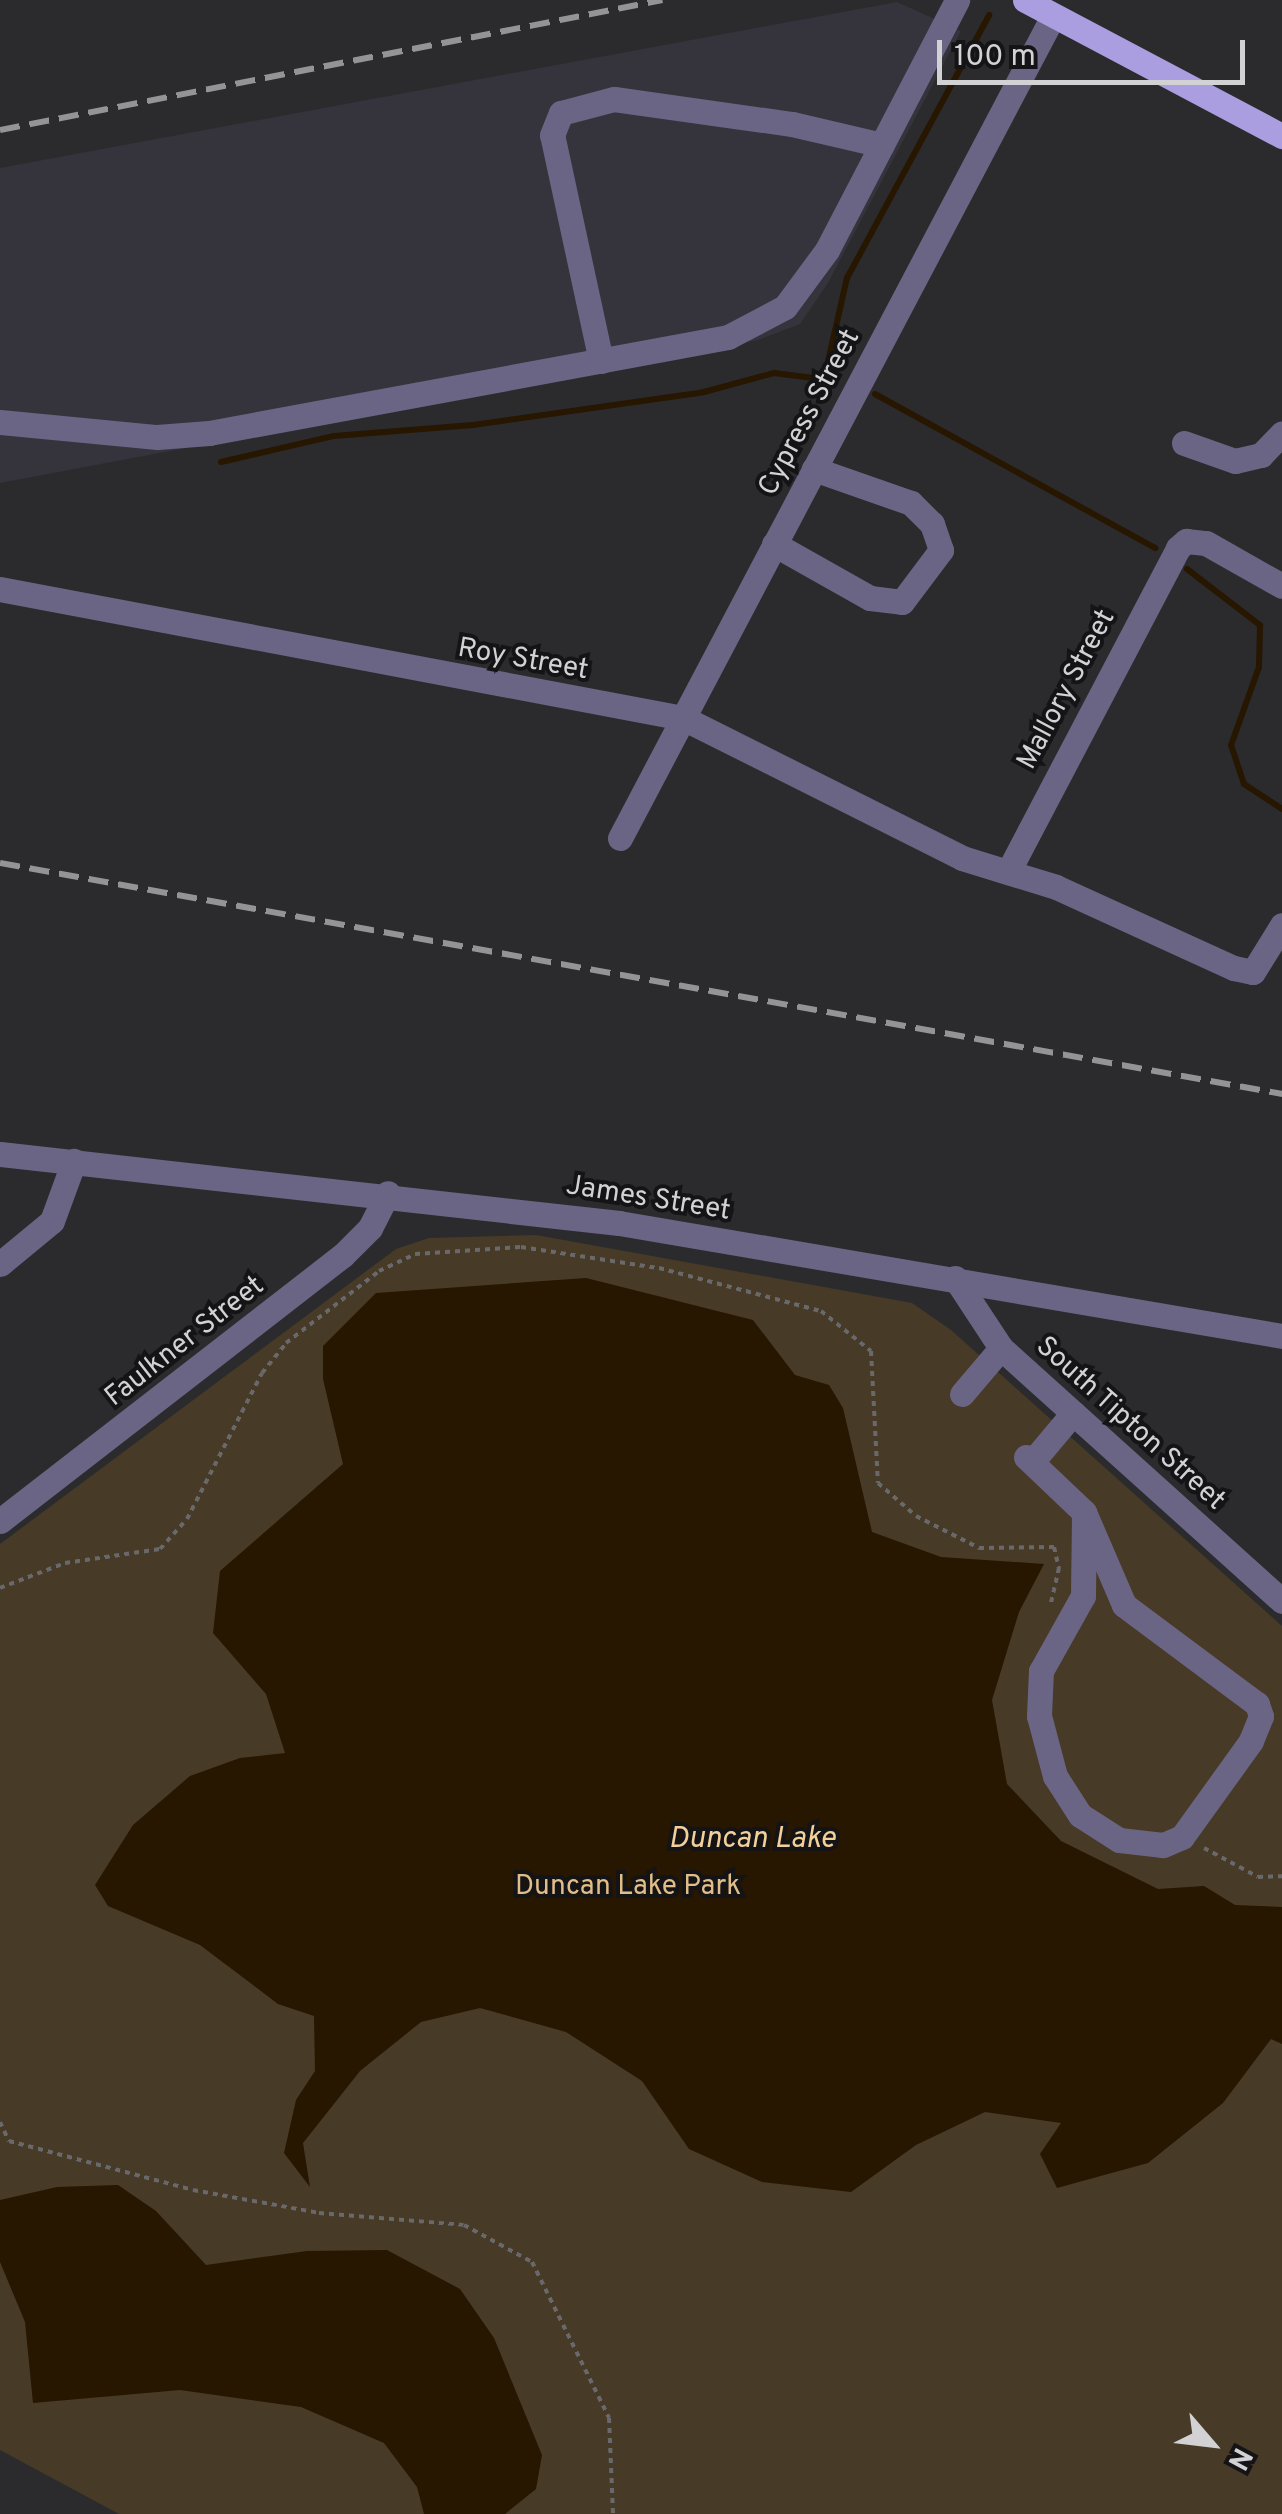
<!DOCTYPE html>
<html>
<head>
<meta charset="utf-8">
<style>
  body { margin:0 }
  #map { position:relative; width:1282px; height:2514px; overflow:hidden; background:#2b2b2e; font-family:Overpass,sans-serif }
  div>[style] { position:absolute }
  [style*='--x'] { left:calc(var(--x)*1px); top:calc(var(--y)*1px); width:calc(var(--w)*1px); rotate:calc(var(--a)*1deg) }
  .built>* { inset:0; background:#35343d }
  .green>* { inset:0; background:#473a26 }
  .water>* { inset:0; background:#271600 }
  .stream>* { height:6px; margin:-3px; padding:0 3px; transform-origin:3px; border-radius:3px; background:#271600 }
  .path>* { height:4px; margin-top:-2px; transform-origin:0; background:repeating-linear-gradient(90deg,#69696c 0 5px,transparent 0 10px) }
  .minor>* { height:25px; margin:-12.5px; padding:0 12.5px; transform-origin:12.5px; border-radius:12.5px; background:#6b6585 }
  .major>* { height:25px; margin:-12.5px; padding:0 12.5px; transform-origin:12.5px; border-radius:12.5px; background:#aa9ee0 }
  .rail>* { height:6px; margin-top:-3px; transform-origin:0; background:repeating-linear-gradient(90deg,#949396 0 20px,transparent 0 30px) }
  span { translate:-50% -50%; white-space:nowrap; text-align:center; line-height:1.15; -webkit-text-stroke:8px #141315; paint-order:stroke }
  .street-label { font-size:28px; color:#d2d1d4 }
  .park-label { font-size:28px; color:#e1bd87 }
  .water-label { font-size:30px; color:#f4d099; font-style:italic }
  .north { position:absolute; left:1162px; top:2394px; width:100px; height:100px; -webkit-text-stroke:8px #141315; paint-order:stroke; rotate:118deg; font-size:28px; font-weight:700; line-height:40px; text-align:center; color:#d2d1d4 }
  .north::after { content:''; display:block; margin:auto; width:35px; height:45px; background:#d2d1d4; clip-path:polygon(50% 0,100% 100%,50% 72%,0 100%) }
  .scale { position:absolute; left:937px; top:40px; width:308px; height:45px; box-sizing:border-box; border:5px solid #d2d1d4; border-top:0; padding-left:12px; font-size:30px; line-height:35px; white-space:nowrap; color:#d2d1d4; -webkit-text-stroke:8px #141315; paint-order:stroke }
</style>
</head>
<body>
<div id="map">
  <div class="built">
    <i style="clip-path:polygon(897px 2px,961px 31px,828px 283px,800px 324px,758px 340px,0 483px,0 168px)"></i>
  </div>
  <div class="green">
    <i style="clip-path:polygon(536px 1235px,912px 1303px,951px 1330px,1282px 1626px,1282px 2514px,119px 2514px,0 2450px,0 1544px,396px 1249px,429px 1238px)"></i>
  </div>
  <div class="water">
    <i style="clip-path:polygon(586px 1278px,753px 1320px,795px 1375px,829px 1385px,843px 1408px,872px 1532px,941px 1557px,1044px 1564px,1019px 1612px,992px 1700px,1007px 1784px,1061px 1841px,1158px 1889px,1204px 1886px,1235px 1905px,1282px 1907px,1282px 2044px,1271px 2039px,1223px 2103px,1148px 2163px,1057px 2188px,1040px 2154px,1061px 2123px,985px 2112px,916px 2145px,851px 2192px,762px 2182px,689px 2149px,642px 2081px,566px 2032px,480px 2008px,421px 2022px,360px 2071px,303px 2143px,310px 2187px,284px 2153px,296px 2100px,315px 2071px,314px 2016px,278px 2004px,200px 1945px,108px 1906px,95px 1885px,133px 1825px,190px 1776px,240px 1758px,285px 1753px,266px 1694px,213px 1633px,220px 1571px,343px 1464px,323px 1379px,323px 1346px,376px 1293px)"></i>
    <i style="clip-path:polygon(118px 2185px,156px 2211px,206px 2265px,307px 2251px,387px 2250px,460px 2289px,494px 2338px,542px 2455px,536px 2489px,505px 2514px,424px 2514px,417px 2487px,384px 2443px,301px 2407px,180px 2390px,33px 2403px,25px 2322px,0 2262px,0 2200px,57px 2187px)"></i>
  </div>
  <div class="stream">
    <i style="--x:824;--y:379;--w:104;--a:-77.2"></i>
    <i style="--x:847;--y:278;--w:299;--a:-61.6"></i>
    <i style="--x:875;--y:394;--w:320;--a:28.8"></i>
    <i style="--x:221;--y:462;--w:116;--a:-13"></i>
    <i style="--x:334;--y:436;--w:139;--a:-4.5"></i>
    <i style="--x:473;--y:425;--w:233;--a:-8.1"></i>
    <i style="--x:704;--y:392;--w:73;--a:-15.2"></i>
    <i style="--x:774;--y:373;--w:56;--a:7.1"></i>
    <i style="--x:1187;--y:569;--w:92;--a:37.5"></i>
    <i style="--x:1260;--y:625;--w:42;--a:91.4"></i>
    <i style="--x:1259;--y:667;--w:83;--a:109.7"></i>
    <i style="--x:1231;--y:745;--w:41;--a:71.6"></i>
    <i style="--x:1244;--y:784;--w:45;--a:33.3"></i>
  </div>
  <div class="path">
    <i style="--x:0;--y:1588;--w:70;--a:-21"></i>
    <i style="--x:65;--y:1563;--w:96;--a:-8.4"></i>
    <i style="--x:160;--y:1549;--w:40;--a:-48"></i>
    <i style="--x:187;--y:1519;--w:164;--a:-62.8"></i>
    <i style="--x:262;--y:1373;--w:38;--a:-51"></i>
    <i style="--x:286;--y:1343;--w:118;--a:-37.7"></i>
    <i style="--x:379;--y:1271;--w:40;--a:-25"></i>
    <i style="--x:415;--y:1254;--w:106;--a:-3.8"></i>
    <i style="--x:521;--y:1247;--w:140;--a:8.7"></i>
    <i style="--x:659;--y:1268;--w:168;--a:14.9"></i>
    <i style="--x:821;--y:1311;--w:64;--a:38.7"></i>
    <i style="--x:871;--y:1351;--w:132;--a:87"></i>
    <i style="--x:878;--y:1483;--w:50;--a:41"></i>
    <i style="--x:916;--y:1516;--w:71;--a:26.9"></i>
    <i style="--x:979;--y:1548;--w:75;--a:-0.8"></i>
    <i style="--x:1054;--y:1547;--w:22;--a:77"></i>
    <i style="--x:1059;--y:1568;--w:36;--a:103"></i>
    <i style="--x:1204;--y:1848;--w:61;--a:28.2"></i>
    <i style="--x:1258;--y:1877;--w:24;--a:-2"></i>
    <i style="--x:0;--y:2122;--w:21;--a:65"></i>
    <i style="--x:9;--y:2141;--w:190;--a:14.9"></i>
    <i style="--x:193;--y:2190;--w:128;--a:10.3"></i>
    <i style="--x:319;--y:2213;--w:145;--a:4.7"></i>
    <i style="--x:464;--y:2225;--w:77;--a:28.6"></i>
    <i style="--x:532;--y:2262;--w:174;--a:63.7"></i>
    <i style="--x:609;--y:2418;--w:96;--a:87.6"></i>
  </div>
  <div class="minor">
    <i style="--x:601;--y:361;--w:231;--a:-102.2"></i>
    <i style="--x:552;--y:135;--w:24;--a:-68"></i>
    <i style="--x:561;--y:113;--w:55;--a:-14.8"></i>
    <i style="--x:614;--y:99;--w:180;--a:8"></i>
    <i style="--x:792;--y:124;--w:92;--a:13.1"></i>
    <i style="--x:0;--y:422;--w:158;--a:5.5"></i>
    <i style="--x:157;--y:437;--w:52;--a:-4.4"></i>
    <i style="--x:209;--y:433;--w:528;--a:-10.48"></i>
    <i style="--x:728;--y:337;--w:64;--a:-27.8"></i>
    <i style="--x:785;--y:307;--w:71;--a:-53.6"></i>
    <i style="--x:827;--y:250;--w:282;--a:-62.5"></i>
    <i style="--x:1184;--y:443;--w:54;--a:19.4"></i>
    <i style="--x:1235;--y:461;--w:27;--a:-13"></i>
    <i style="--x:1261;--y:455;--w:30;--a:-46"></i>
    <i style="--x:774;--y:544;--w:110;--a:29.4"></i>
    <i style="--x:870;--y:598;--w:32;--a:7"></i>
    <i style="--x:902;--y:602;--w:65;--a:-53.1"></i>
    <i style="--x:941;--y:550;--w:28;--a:-109"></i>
    <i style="--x:932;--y:524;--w:30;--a:-135"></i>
    <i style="--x:911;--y:503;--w:103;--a:-160.7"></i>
    <i style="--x:0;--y:589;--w:695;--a:10.7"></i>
    <i style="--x:683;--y:718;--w:312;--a:26.6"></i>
    <i style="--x:962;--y:858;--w:98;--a:17.1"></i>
    <i style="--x:1056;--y:887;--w:196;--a:24.5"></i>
    <i style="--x:1234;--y:968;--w:19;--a:12"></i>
    <i style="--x:1253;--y:972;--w:55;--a:-58.3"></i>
    <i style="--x:620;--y:838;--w:929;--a:-62.22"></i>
    <i style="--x:1008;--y:872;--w:366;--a:-62.3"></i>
    <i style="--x:1178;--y:548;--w:11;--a:-41"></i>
    <i style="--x:1186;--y:541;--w:20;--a:6"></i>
    <i style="--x:1206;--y:543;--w:87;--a:29.5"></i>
    <i style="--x:0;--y:1154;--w:623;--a:6.36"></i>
    <i style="--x:619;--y:1223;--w:673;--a:9.67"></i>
    <i style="--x:0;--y:1264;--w:67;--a:-39.6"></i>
    <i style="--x:52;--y:1221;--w:64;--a:-69.9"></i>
    <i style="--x:955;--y:1278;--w:84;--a:56.7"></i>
    <i style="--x:1001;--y:1348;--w:378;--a:42"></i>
    <i style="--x:962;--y:1394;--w:60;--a:-49.7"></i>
    <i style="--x:1026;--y:1457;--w:80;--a:43.5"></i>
    <i style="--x:1084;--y:1512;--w:101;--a:66.7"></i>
    <i style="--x:1124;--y:1605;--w:166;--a:36.7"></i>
    <i style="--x:1257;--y:1704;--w:13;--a:72"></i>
    <i style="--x:1261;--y:1716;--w:27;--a:112"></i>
    <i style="--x:1251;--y:1741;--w:118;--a:125.7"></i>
    <i style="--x:1182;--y:1837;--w:21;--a:157"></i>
    <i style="--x:1163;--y:1845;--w:44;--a:-173.5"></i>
    <i style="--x:1119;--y:1840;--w:46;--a:-147.3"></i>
    <i style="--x:1080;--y:1815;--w:46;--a:-122.7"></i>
    <i style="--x:1055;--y:1776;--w:62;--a:-104.9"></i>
    <i style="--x:1039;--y:1716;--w:45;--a:-87.5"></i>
    <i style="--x:1041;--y:1671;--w:86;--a:-60.8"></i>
    <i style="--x:1083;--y:1596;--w:84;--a:-89.3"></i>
    <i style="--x:1032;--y:1462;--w:64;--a:-50.1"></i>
    <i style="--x:0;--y:1521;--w:434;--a:-37.8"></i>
    <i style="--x:343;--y:1255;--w:38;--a:-45"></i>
    <i style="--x:370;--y:1228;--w:39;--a:-63"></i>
  </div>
  <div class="major">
    <i style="--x:1025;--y:0;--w:291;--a:27.9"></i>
  </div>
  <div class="rail">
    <i style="--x:0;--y:130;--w:675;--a:-11.11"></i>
    <i style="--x:0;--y:863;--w:1303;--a:10.21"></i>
  </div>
  <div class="street-label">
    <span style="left:810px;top:413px;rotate:-62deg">Cypress Street</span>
    <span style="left:523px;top:660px;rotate:10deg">Roy Street</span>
    <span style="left:1067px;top:690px;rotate:-62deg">Mallory Street</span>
    <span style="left:648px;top:1199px;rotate:9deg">James Street</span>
    <span style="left:185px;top:1342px;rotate:-38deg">Faulkner Street</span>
    <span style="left:1130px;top:1424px;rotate:42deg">South Tipton Street</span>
  </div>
  <div class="park-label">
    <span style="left:628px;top:1887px">Duncan Lake Park</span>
  </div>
  <div class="water-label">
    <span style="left:752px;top:1840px">Duncan Lake</span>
  </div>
  <div class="north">N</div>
  <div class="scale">100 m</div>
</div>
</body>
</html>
